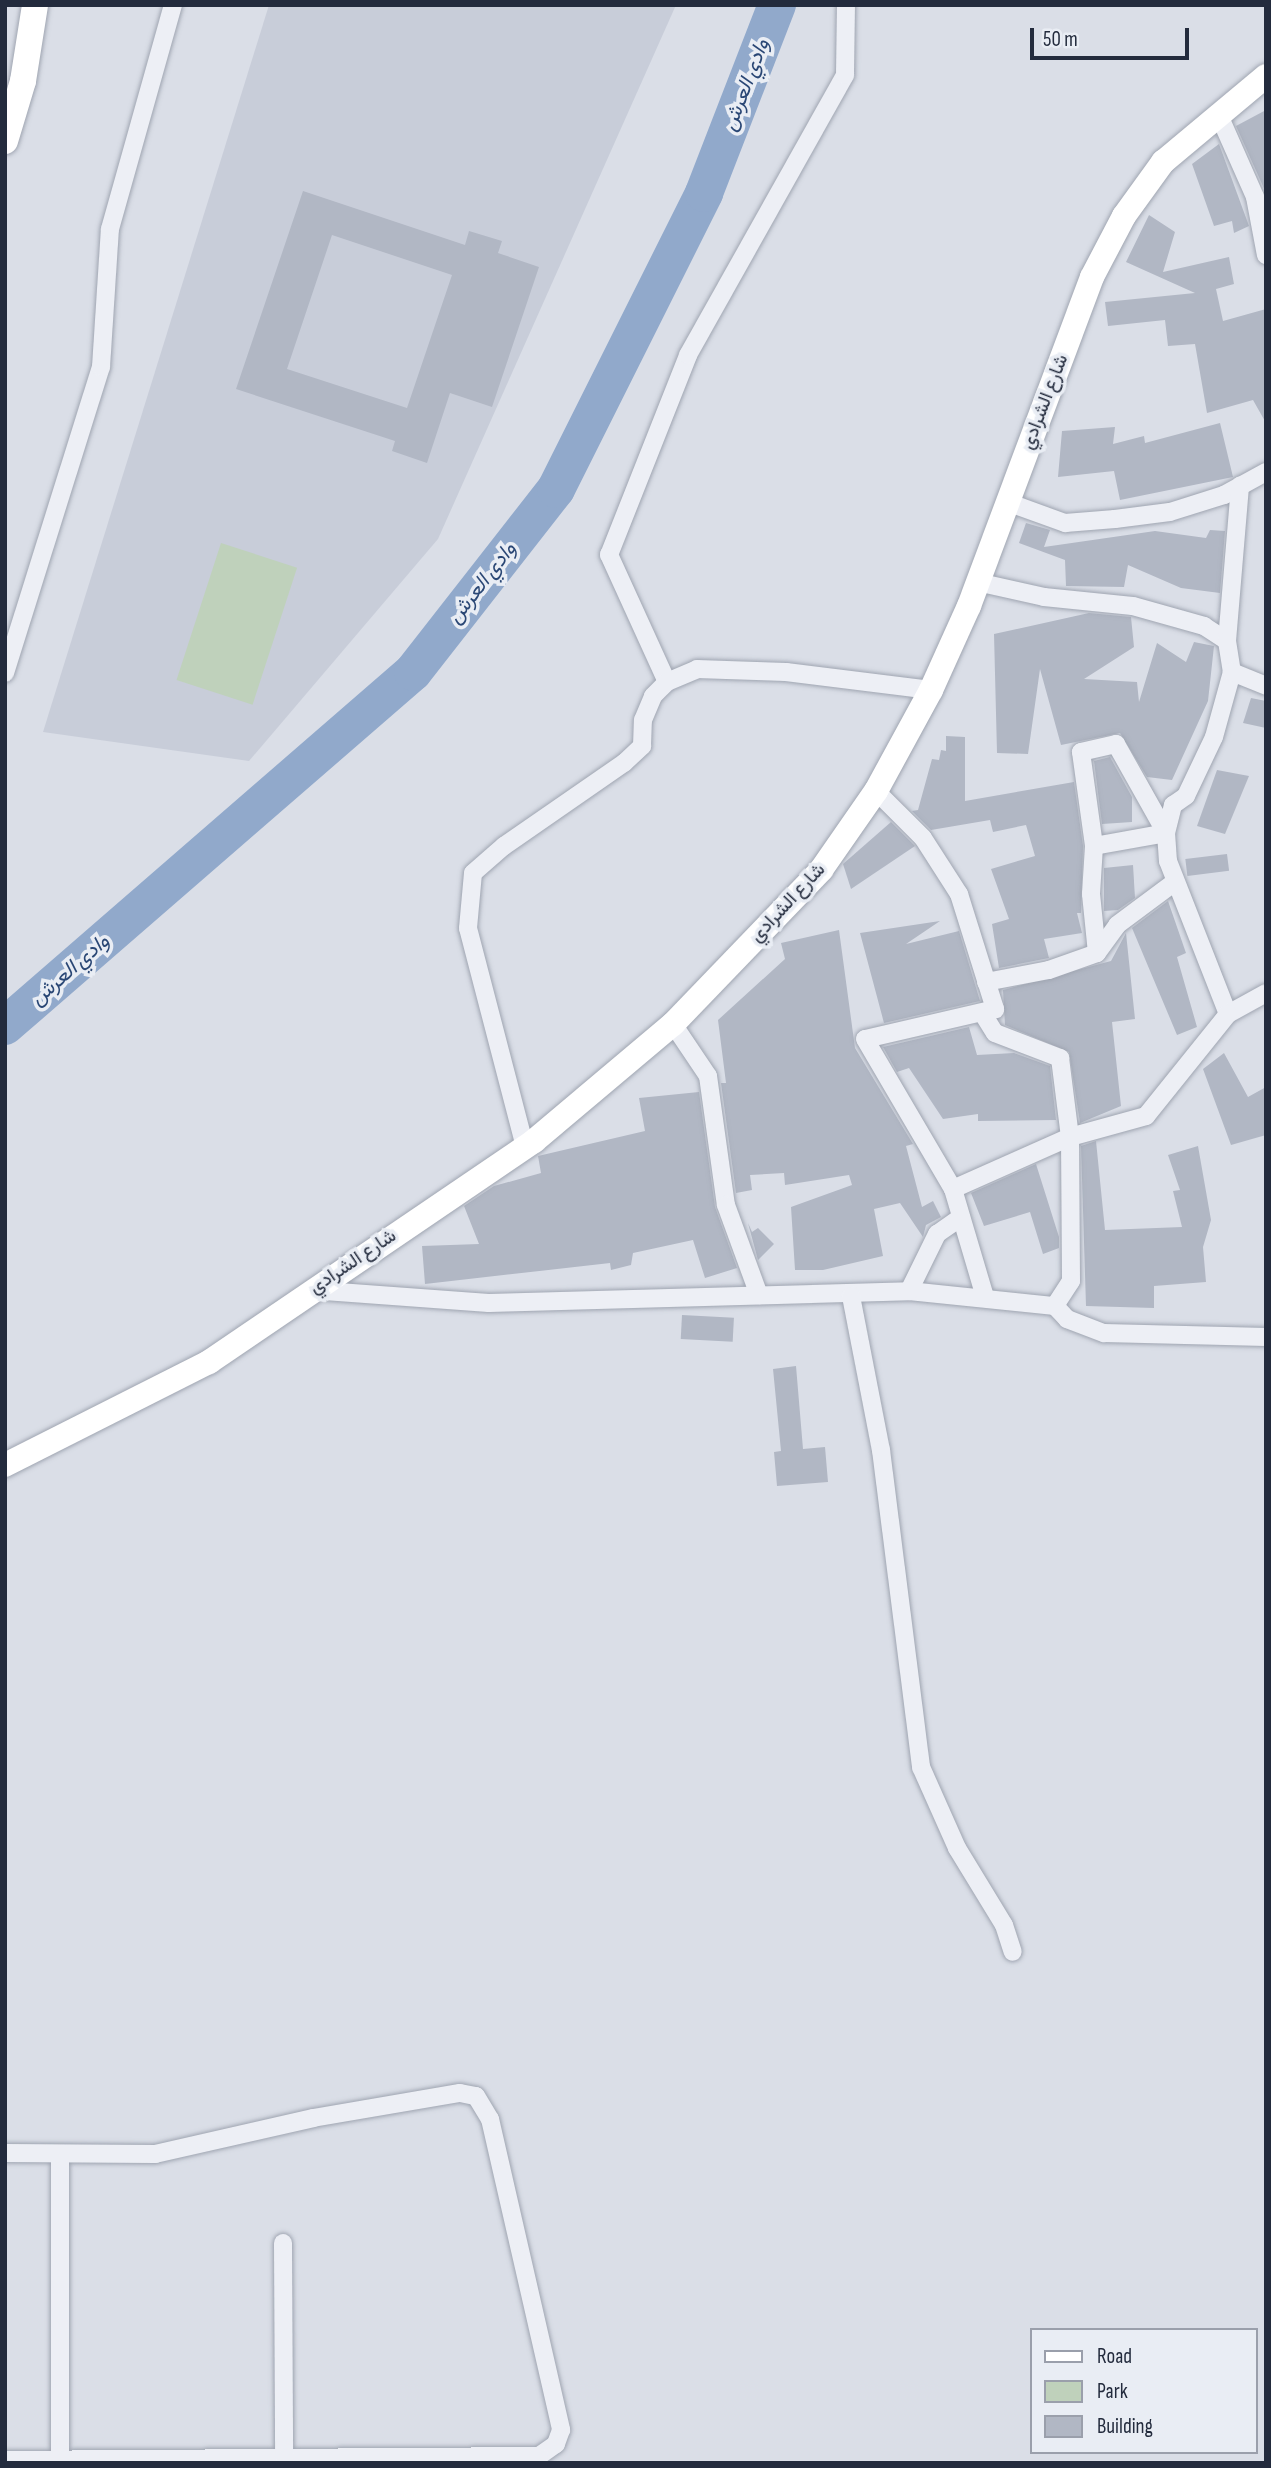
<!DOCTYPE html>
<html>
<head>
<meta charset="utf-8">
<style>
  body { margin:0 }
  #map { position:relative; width:1271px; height:2468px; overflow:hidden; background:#dadee7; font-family:"Sofia Sans Condensed",Vazirmatn,sans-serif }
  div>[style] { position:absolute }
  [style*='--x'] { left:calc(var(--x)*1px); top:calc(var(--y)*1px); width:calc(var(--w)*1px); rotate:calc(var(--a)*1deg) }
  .built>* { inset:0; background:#c8cdd9 }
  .green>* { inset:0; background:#bfd1bb; transform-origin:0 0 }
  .river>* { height:38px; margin:-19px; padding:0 19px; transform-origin:19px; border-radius:19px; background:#91a9cb }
  .building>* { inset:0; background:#b1b7c4; transform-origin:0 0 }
  .roads { filter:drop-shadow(0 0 2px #9fa5b1) drop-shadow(0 0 2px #9fa5b1) }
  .street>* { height:18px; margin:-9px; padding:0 9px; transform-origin:9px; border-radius:9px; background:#edeff5 }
  .secondary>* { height:24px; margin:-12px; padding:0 12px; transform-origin:12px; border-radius:12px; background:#fff }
  .primary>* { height:26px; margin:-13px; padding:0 13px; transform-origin:13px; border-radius:13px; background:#fff }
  span { translate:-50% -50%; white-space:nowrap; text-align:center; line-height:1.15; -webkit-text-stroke:7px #e9edf4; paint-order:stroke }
  .street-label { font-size:19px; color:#232b3d }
  .water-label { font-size:21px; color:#2a4775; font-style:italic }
  .frame { position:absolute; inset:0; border:7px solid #232b3d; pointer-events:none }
  .legend { position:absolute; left:1030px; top:2328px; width:228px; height:126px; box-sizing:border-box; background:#e9edf4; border:2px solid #9a9fab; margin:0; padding:9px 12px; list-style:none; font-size:21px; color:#232b3d }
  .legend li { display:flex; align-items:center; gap:14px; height:35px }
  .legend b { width:35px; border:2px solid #9a9fab }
  .scale { position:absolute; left:1030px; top:28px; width:159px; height:32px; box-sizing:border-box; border:4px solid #232b3d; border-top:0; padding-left:9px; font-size:21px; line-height:24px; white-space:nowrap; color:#232b3d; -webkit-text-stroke:5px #e9edf4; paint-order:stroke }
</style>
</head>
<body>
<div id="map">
  <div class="built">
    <i style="clip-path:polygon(269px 5px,676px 5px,438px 539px,249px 761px,43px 732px)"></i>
  </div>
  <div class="green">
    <i style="left:221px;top:543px;width:80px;height:144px;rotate:18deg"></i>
  </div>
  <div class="river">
    <i style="--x:5;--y:1026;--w:540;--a:-40.95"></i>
    <i style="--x:413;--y:672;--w:232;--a:-52"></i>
    <i style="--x:556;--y:489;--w:331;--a:-63.4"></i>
    <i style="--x:704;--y:193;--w:202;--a:-68.8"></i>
  </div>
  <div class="building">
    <i style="clip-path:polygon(1266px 110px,1266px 193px,1236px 126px)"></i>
    <i style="clip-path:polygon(1219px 144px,1249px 226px,1234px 233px,1232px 221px,1214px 226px,1192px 164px)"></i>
    <i style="clip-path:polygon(evenodd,303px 191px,465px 245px,469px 231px,502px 241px,498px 253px,539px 267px,492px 407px,450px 393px,427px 463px,392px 451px,395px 441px,236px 389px,303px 191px,332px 235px,452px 275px,407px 408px,287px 369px,332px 235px)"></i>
    <i style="clip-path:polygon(1149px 215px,1175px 232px,1163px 272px,1229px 257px,1234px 284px,1216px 289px,1223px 321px,1266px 309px,1266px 423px,1253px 400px,1207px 413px,1195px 344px,1168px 346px,1165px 320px,1108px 326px,1105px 302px,1195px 293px,1126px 262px)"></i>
    <i style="clip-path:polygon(1220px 423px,1233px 477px,1120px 500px,1114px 471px,1058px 477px,1062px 431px,1115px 427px,1113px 444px,1144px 436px,1145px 443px)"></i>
    <i style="clip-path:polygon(1026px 523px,1050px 530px,1044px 547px,1155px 531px,1206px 538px,1210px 530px,1225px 531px,1220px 593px,1181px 588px,1128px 565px,1124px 587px,1066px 586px,1065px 560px,1019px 543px)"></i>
    <i style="clip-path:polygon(1089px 613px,1131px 617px,1134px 647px,1084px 679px,1137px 682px,1139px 702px,1157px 643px,1186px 662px,1194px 642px,1214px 646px,1208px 701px,1172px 780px,1147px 777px,1120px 733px,1061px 745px,1040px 669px,1028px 754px,997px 753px,994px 634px)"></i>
    <i style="clip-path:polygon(1251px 698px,1266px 701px,1266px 728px,1243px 723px)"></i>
    <i style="clip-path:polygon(946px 736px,965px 737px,965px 801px,1074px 782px,1083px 846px,1081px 913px,1077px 913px,1082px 933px,1044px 939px,1049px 958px,999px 968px,992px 924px,1009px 919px,991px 869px,1035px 856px,1026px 825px,993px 832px,990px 820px,931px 830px,912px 811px,918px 810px,932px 759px,939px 760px,941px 750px,946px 751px)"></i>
    <i style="clip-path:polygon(1110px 757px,1132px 797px,1132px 822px,1102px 824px,1094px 761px)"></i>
    <i style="clip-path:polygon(1217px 770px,1249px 776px,1225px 834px,1197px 826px)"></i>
    <i style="clip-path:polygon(891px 822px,915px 846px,851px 889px,843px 864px)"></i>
    <i style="left:1227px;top:854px;width:17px;height:42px;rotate:83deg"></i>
    <i style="clip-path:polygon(1133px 865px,1135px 898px,1118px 910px,1104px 911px,1104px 868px)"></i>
    <i style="clip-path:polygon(1168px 901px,1186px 953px,1177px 957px,1197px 1027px,1177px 1035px,1132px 928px)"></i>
    <i style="clip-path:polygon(940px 921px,906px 944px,959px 931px,980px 1001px,884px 1023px,860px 933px)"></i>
    <i style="clip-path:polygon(839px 930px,855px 1048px,913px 1144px,906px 1146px,922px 1207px,933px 1201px,941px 1217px,926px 1225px,923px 1237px,900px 1203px,874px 1209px,883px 1256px,823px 1270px,795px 1270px,791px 1207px,852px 1185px,849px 1175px,785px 1185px,784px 1173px,750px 1175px,752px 1190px,736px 1193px,721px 1083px,726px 1083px,718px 1020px,785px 959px,781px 943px)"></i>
    <i style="clip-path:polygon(1126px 933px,1135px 1019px,1112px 1022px,1121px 1106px,1080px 1123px,1069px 1052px,1005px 1025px,1003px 990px,1111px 961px)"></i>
    <i style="clip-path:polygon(969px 1027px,977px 1055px,1014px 1053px,1050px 1066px,1056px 1120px,978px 1121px,978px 1114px,943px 1119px,909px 1068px,897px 1072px,883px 1047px)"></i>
    <i style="clip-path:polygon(1224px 1053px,1248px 1097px,1266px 1087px,1266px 1135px,1231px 1145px,1203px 1069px)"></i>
    <i style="clip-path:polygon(699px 1092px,715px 1207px,737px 1268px,705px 1278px,693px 1240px,633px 1253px,631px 1265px,611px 1270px,610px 1263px,425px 1284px,422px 1246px,479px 1244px,464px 1206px,494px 1186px,541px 1173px,538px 1156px,645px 1131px,639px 1098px)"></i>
    <i style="clip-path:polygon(1096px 1141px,1105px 1230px,1182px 1227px,1173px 1191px,1180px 1190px,1168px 1155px,1198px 1146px,1211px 1220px,1203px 1247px,1206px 1282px,1154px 1286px,1154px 1308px,1086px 1306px,1081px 1146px)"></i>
    <i style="clip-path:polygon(1036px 1164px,1059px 1237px,1059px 1248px,1043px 1254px,1030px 1212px,984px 1226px,971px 1193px)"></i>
    <i style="clip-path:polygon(748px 1223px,752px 1232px,758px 1228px,774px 1244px,758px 1260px)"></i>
    <i style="left:682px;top:1315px;width:52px;height:24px;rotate:3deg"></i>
    <i style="clip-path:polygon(796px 1366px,803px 1449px,825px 1447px,828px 1482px,777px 1486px,774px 1452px,781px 1451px,773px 1369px)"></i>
  </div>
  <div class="roads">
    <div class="street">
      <i style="--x:1218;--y:113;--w:92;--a:66.2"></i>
      <i style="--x:1255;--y:197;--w:59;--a:79.3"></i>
      <i style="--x:1007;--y:502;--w:62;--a:19.9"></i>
      <i style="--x:1065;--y:523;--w:50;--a:-4.6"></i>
      <i style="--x:1115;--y:519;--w:55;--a:-7.3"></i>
      <i style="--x:1170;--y:512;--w:57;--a:-17.5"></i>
      <i style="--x:1224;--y:495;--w:48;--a:-28.7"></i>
      <i style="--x:977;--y:582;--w:69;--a:12.6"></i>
      <i style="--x:1044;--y:597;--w:89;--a:5.8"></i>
      <i style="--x:1133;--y:606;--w:74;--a:15.7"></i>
      <i style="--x:1204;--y:626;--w:27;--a:33"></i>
      <i style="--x:1227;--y:641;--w:156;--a:-85.2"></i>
      <i style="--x:1227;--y:641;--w:31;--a:81"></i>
      <i style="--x:1232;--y:672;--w:67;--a:105.5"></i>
      <i style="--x:1214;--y:737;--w:65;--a:115.4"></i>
      <i style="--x:1186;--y:796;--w:16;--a:145"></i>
      <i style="--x:1173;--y:805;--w:29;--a:104"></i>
      <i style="--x:1166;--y:833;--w:28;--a:86"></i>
      <i style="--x:1168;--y:861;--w:164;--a:68.6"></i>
      <i style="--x:1228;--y:1014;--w:43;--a:-28.9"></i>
      <i style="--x:1232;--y:672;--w:37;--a:22"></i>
      <i style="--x:5;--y:673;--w:321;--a:-72.6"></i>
      <i style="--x:101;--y:367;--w:138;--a:-86.3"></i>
      <i style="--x:110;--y:229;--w:233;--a:-74.3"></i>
      <i style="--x:667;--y:682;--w:140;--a:-114.5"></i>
      <i style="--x:609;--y:555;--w:215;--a:-68.4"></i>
      <i style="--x:688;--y:355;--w:321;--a:-60.7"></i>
      <i style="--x:845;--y:75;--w:70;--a:-89.2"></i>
      <i style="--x:876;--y:791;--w:66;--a:45"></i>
      <i style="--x:923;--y:838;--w:67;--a:57.3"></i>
      <i style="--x:959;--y:894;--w:121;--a:72.6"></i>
      <i style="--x:995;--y:1009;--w:133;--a:167"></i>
      <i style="--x:865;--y:1039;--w:174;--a:59.6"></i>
      <i style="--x:953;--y:1189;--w:113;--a:73.5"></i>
      <i style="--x:1094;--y:846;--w:73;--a:-10.2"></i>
      <i style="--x:1166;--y:833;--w:102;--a:-119.3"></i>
      <i style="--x:1116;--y:744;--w:36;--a:167"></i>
      <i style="--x:1081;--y:752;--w:95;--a:82.1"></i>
      <i style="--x:1094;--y:846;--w:48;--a:93.6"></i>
      <i style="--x:1091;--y:894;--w:59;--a:84.2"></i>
      <i style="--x:986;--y:982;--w:64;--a:-10.8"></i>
      <i style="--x:1049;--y:970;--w:51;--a:-19.5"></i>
      <i style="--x:1097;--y:953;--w:34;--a:-54"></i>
      <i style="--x:1117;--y:925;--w:72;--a:-36.6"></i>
      <i style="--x:983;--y:1014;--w:22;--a:58"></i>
      <i style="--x:995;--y:1033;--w:70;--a:21"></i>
      <i style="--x:1060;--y:1058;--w:80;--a:82.8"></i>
      <i style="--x:1070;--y:1137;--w:144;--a:89.6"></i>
      <i style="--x:1071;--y:1281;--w:30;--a:123"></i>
      <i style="--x:673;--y:1024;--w:63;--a:56.1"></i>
      <i style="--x:708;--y:1076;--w:130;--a:82.1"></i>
      <i style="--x:726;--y:1205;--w:96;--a:69.9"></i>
      <i style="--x:525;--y:1147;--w:226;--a:-104.6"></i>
      <i style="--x:468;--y:928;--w:55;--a:-84.8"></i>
      <i style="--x:473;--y:873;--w:41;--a:-41.1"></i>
      <i style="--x:504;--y:846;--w:146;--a:-34.7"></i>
      <i style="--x:624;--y:763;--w:25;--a:-43"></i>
      <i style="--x:642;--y:746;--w:26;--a:-88"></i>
      <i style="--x:643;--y:720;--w:26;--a:-67"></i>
      <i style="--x:653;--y:696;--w:20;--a:-45"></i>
      <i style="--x:667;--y:682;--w:33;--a:-23"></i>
      <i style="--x:697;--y:669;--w:89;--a:1.9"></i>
      <i style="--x:786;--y:672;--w:146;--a:7.1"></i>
      <i style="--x:953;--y:1189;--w:128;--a:-24"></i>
      <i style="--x:1070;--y:1137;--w:79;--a:-15.4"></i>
      <i style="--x:1146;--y:1116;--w:131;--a:-51.2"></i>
      <i style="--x:311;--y:1290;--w:178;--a:4.2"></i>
      <i style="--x:489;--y:1303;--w:420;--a:-1.6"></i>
      <i style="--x:909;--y:1291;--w:147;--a:5.9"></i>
      <i style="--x:1055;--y:1306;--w:18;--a:47"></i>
      <i style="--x:1067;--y:1319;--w:40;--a:21"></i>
      <i style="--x:1104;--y:1333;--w:162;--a:1.4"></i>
      <i style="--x:909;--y:1291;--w:64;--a:-63.8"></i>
      <i style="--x:937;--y:1234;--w:29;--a:-35"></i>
      <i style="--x:851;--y:1296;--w:157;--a:79"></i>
      <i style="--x:881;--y:1450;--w:320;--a:82.8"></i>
      <i style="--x:921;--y:1767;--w:89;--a:66"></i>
      <i style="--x:957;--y:1848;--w:90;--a:58.6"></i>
      <i style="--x:1004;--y:1925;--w:28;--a:72"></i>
      <i style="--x:5;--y:2153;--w:150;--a:0.4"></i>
      <i style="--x:155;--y:2154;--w:162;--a:-12.8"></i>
      <i style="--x:313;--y:2118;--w:149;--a:-9.7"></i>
      <i style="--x:460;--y:2093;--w:16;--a:11"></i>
      <i style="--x:476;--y:2096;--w:27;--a:59"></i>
      <i style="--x:490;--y:2119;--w:319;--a:77.1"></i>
      <i style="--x:561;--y:2430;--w:15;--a:110"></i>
      <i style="--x:556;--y:2444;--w:21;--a:145"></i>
      <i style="--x:539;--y:2456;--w:534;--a:179.57"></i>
      <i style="--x:60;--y:2155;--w:305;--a:90"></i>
      <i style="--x:283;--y:2243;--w:215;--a:89.7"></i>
    </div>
    <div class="secondary">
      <i style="--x:5;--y:1465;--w:229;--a:-26.8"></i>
      <i style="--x:209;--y:1362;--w:393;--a:-34.2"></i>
      <i style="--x:534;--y:1141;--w:182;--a:-40.1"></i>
      <i style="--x:673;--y:1024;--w:214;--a:-46.1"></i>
      <i style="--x:821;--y:870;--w:96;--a:-55.2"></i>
      <i style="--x:876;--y:791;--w:115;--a:-61.4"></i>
      <i style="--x:931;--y:690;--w:92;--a:-65.7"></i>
      <i style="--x:969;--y:606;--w:351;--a:-69.5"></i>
      <i style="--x:1092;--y:277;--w:69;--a:-62.3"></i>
      <i style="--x:1124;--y:216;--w:67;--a:-54.2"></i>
      <i style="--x:1163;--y:162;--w:134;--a:-39.9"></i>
    </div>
    <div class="primary">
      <i style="--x:5;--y:141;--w:63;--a:-73.3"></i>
      <i style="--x:23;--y:81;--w:77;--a:-81"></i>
    </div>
  </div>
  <div class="street-label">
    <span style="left:1045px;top:402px;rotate:-69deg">شارع الشرادي</span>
    <span style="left:788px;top:903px;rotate:-47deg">شارع الشرادي</span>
    <span style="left:353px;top:1262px;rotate:-34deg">شارع الشرادي</span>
  </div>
  <div class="water-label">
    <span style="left:746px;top:85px;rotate:-69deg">وادي العرش</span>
    <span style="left:482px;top:583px;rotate:-52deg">وادي العرش</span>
    <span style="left:70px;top:970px;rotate:-41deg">وادي العرش</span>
  </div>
  <div class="frame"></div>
  <ul class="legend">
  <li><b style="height:9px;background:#fff"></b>Road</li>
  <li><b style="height:19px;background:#bfd1bb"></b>Park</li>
  <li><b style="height:19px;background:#b1b7c4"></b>Building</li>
  </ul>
  <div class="scale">50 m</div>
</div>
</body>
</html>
